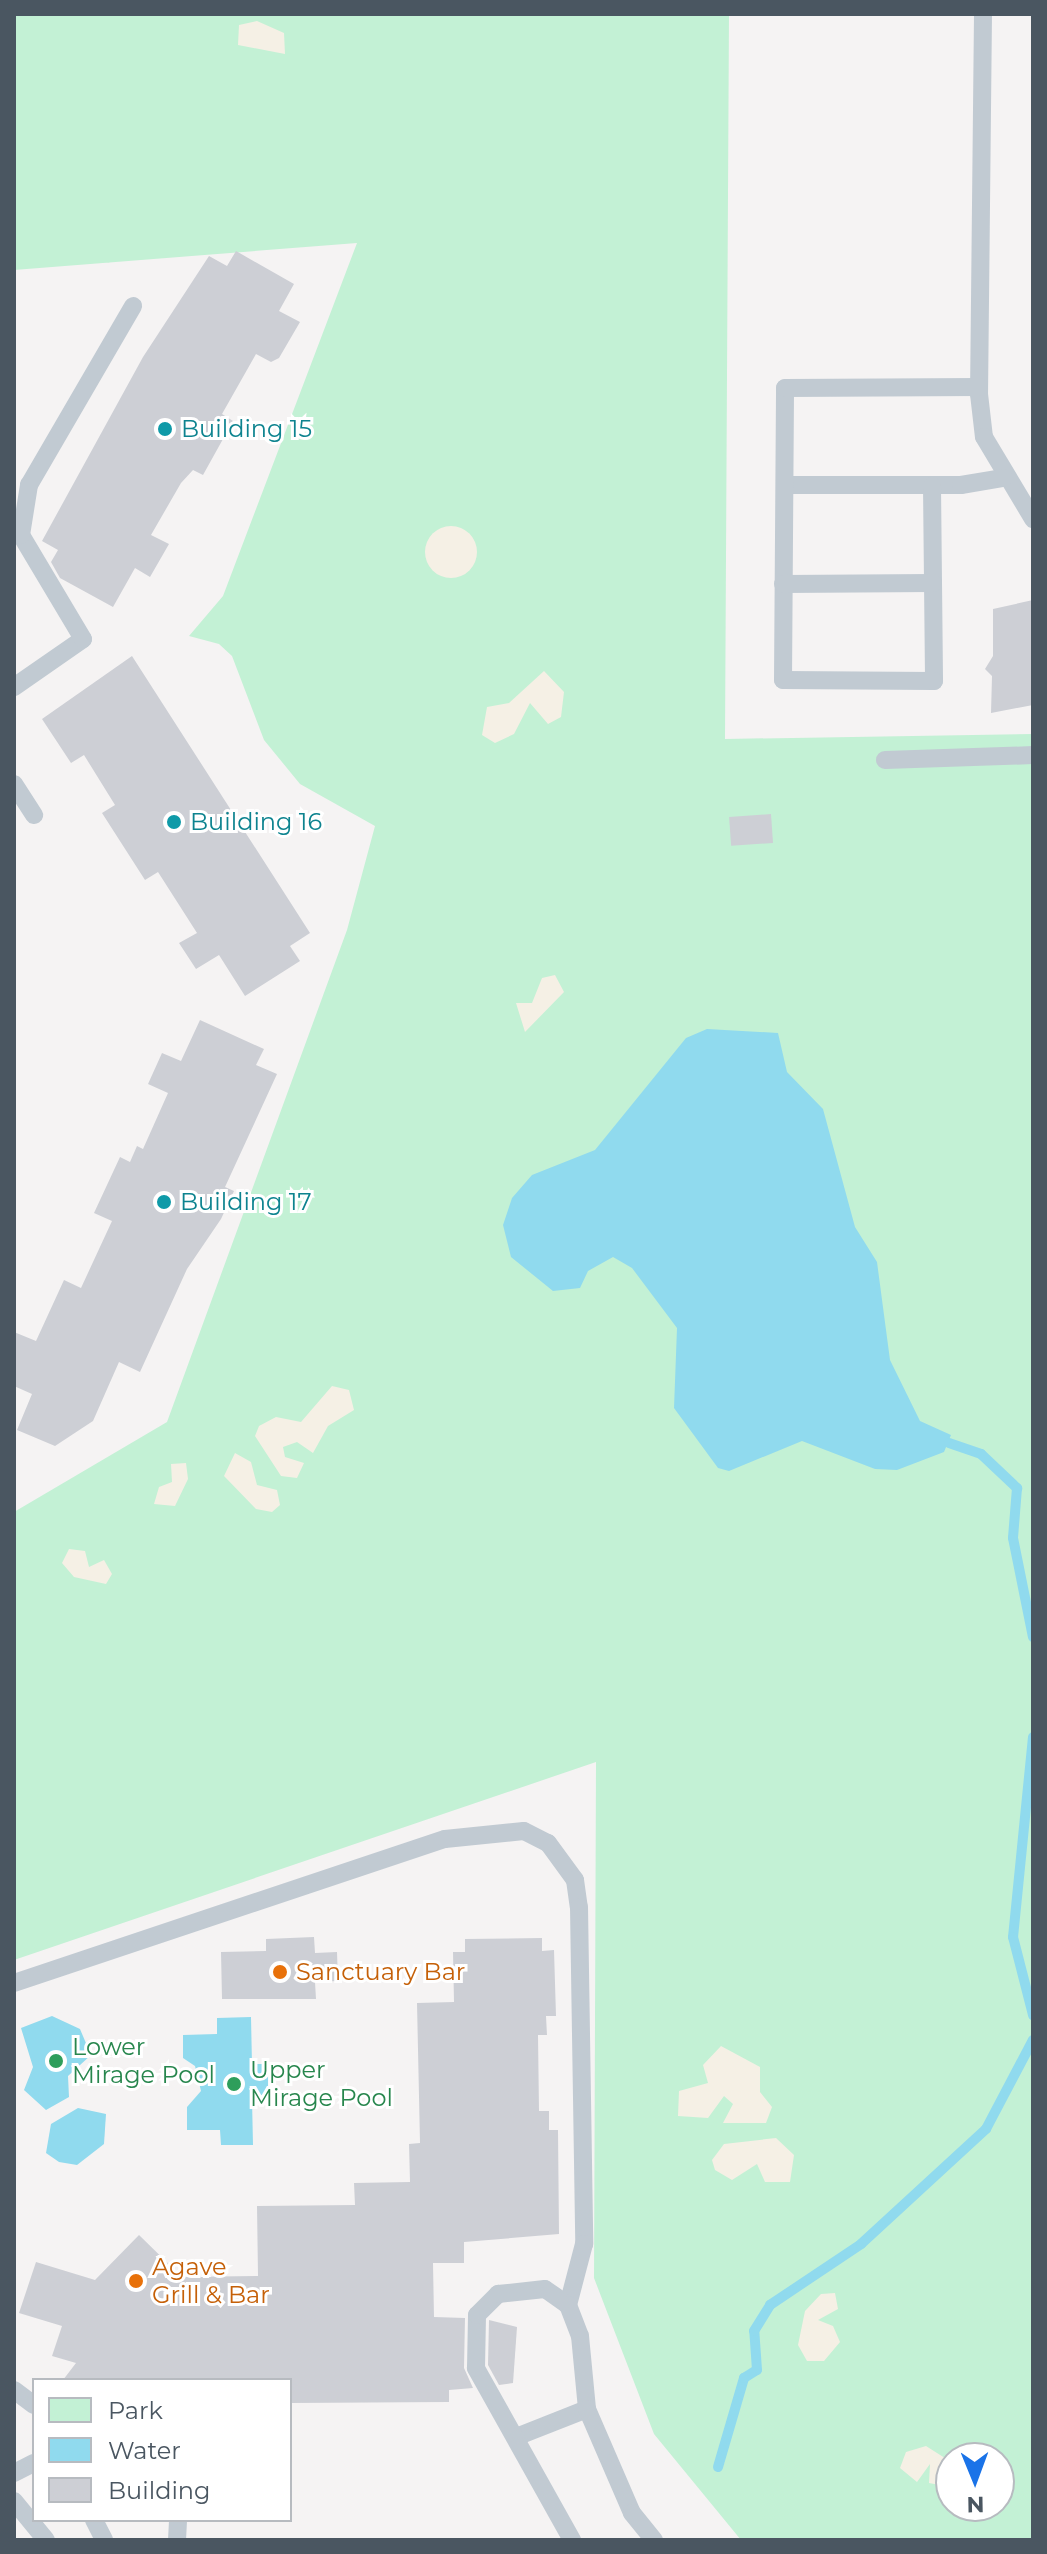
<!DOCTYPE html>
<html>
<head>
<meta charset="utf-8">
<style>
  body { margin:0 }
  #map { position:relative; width:1047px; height:2554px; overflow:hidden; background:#f5f3f3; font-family:Montserrat,sans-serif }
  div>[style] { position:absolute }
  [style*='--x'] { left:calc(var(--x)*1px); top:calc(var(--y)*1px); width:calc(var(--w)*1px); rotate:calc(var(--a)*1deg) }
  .green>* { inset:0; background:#c3f1d5 }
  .sand>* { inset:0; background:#f5f0e5 }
  .round { border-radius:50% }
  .water>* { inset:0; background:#90daee }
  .stream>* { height:10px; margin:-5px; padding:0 5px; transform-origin:5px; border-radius:5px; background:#90daee }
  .building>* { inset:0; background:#cdcfd5; transform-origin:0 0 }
  .lane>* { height:18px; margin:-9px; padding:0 9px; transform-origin:9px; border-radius:9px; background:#c1cad2 }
  .dots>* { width:22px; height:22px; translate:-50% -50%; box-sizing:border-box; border:4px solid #fff; border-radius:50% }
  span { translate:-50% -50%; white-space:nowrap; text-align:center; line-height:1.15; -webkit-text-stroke:6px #fff; paint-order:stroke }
  .culture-label { font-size:24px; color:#0d838f }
  .left { translate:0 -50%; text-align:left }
  .food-label { font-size:24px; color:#c56008 }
  .leisure-label { font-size:24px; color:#27864d }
  .frame { position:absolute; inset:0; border:16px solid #4a5661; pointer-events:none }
  .legend { position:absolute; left:32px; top:2378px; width:260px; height:144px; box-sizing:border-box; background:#fff; border:2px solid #b7bbc0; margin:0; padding:10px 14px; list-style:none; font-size:24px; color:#4a5661 }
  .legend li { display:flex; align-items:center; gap:16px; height:40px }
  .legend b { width:40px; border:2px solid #b7bbc0 }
  .north { position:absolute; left:935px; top:2442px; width:80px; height:80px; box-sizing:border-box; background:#fff; border:2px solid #b7bbc0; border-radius:50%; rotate:179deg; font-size:22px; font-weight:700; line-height:32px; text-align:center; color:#4a5661 }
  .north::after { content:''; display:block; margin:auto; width:28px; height:36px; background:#1a73e8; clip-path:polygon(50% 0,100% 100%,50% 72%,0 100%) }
</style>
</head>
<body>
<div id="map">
  <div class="green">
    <i style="clip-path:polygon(evenodd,14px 14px,729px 14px,725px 739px,1033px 734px,1033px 2540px,741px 2540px,654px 2434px,594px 2278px,596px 1762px,14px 1960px,14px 1512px,167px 1422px,347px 930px,375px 826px,300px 784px,264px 740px,232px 656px,219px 644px,189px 636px,223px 596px,357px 243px,14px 270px,14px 14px,951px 2458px,999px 2458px,999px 2506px,951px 2506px,951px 2458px)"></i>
  </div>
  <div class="sand">
    <i style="clip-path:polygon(257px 21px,284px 33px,285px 54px,238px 45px,239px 25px)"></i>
    <i class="round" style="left:425px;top:526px;width:52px;height:52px"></i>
    <i style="clip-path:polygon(544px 671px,564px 692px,561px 717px,548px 724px,530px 703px,514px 734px,495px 743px,482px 735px,487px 707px,509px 703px)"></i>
    <i style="clip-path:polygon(555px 975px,564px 992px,525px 1032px,516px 1003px,532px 1003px,542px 978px)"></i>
    <i style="clip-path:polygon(332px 1386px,349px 1390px,354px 1410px,328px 1426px,313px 1453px,297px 1442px,283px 1447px,285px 1457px,304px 1463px,297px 1478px,281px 1476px,255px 1436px,259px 1426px,276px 1417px,301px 1422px)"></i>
    <i style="clip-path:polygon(235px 1453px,251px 1462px,257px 1485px,277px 1490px,280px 1505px,272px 1512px,256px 1509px,224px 1476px)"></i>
    <i style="clip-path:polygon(186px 1463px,188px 1479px,175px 1506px,154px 1504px,159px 1487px,172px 1482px,171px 1464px)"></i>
    <i style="clip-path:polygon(69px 1549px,85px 1551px,89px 1567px,104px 1560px,112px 1574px,106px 1584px,74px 1577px,62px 1563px)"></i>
    <i style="clip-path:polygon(721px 2046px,760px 2067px,760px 2092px,772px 2107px,766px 2123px,723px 2123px,733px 2104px,724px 2096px,708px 2118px,678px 2116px,679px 2091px,708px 2083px,703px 2065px)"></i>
    <i style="clip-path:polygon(776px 2138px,794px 2155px,790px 2182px,765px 2182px,757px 2164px,732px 2180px,715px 2170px,712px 2160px,724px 2144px)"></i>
    <i style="clip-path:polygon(835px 2293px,838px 2309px,818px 2320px,833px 2326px,840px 2342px,824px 2361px,807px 2361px,798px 2345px,805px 2311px,821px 2294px)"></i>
    <i style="clip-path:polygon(926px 2446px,948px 2460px,945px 2486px,929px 2483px,930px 2464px,917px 2482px,900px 2468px,906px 2452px)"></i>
  </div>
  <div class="water">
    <i style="clip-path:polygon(707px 1029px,778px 1033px,787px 1072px,823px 1109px,855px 1227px,877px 1262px,890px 1360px,920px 1421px,951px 1435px,944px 1452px,897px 1470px,875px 1469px,802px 1441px,729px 1471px,718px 1468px,674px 1408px,677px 1328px,632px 1268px,613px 1257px,588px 1271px,580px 1288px,553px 1291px,511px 1257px,503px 1225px,512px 1198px,532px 1175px,595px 1150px,686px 1038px)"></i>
    <i style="clip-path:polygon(52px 2016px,80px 2029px,91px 2055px,68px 2076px,69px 2097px,46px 2110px,24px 2090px,33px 2067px,21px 2028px)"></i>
    <i style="clip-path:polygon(251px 2017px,252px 2064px,268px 2064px,268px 2098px,252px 2099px,253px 2145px,221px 2145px,220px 2130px,187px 2130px,187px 2107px,201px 2091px,195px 2066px,183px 2058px,183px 2035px,217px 2034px,217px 2018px)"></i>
    <i style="clip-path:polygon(78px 2108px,106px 2114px,104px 2144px,77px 2165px,59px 2162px,46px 2153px,51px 2124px)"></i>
  </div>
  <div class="stream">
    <i style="--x:949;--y:1443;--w:34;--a:19"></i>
    <i style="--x:981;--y:1454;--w:50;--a:43.4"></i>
    <i style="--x:1017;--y:1488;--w:50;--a:94.6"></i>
    <i style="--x:1013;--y:1538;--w:101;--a:78.6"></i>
    <i style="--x:1033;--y:1737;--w:201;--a:95.7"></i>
    <i style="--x:1013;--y:1937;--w:81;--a:75.6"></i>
    <i style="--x:718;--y:2467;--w:93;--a:-73.7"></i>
    <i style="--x:744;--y:2378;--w:15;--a:-32"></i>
    <i style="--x:757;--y:2370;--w:39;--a:-94"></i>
    <i style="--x:754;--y:2331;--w:31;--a:-58"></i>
    <i style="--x:770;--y:2305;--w:110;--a:-33.8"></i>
    <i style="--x:861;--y:2244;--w:170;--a:-42.6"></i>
    <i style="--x:986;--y:2129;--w:101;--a:-62.2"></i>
  </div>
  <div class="building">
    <i style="clip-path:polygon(236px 251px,294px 284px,279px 311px,300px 322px,279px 358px,271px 362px,256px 354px,222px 414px,233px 421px,203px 475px,193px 470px,181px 483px,151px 535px,169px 544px,150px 577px,135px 568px,113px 607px,60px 578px,51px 562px,58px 550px,42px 541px,143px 357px,209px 256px,227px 266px)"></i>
    <i style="clip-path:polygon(1033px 600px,1033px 705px,991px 713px,992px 676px,985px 669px,993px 656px,993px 609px)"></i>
    <i style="clip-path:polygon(132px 656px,310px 933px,290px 946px,300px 961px,245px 996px,219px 955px,196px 969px,179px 943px,197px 933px,158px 872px,145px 880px,102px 813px,115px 805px,84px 755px,71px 763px,42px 719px)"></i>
    <i style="left:771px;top:814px;width:29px;height:42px;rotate:86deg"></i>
    <i style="clip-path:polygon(200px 1020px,264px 1049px,256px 1065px,277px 1074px,225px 1187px,234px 1191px,221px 1219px,187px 1269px,140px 1372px,119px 1362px,93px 1421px,55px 1446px,17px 1430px,32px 1394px,14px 1386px,14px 1332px,36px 1341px,64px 1280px,81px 1288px,112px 1221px,94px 1213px,120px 1157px,130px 1162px,137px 1146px,143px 1149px,168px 1093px,148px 1084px,162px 1053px,181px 1061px)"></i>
    <i style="clip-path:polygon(314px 1937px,315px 1953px,337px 1952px,338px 1981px,315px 1982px,316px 1999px,222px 1999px,221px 1952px,266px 1951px,266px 1939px)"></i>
    <i style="clip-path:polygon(542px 1938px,542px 1951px,554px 1950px,556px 2016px,546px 2016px,547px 2035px,538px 2035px,539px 2111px,549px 2111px,549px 2130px,558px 2130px,559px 2234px,464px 2242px,464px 2263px,433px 2263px,434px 2317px,465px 2318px,464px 2368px,473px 2388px,449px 2390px,449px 2402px,290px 2403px,290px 2380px,63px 2380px,76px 2363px,52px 2356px,62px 2326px,19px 2313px,36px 2262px,95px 2280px,139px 2235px,182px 2277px,258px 2276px,257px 2206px,355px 2205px,354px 2183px,410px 2182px,409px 2144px,420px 2143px,417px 2003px,454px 2002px,453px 1952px,465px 1952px,465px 1939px)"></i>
    <i style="clip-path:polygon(489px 2320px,517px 2327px,513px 2383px,499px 2385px,488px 2365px)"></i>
  </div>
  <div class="lane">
    <i style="--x:983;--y:14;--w:380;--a:90.6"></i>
    <i style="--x:979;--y:394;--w:43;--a:83.4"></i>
    <i style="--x:984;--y:437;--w:96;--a:59.1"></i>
    <i style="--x:785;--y:485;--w:176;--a:0"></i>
    <i style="--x:961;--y:485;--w:43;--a:-9.5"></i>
    <i style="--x:932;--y:486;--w:195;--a:89.4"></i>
    <i style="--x:934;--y:681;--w:151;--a:-179.6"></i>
    <i style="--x:783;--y:680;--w:292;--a:-89.6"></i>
    <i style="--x:785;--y:388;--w:194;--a:-0.3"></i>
    <i style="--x:783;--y:584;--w:150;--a:-0.4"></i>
    <i style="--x:14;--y:687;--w:84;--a:-34.8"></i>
    <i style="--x:83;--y:639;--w:121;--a:-120.8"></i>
    <i style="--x:21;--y:535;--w:51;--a:-80.9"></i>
    <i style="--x:29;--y:485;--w:207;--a:-59.8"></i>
    <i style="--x:885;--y:760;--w:148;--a:-1.9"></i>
    <i style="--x:14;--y:784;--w:37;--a:57"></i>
    <i style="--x:14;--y:1983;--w:454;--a:-18.5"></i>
    <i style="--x:445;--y:1839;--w:79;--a:-5.8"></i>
    <i style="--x:524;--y:1831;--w:27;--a:27"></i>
    <i style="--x:548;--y:1843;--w:46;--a:53.9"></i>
    <i style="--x:575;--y:1880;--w:27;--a:82"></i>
    <i style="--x:579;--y:1907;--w:337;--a:89.1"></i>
    <i style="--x:584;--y:2244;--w:63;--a:104.7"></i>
    <i style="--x:14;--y:2390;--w:25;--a:37"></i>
    <i style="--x:516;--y:2437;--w:76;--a:-21.5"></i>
    <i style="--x:14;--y:2473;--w:22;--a:-27"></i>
    <i style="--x:14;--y:2501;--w:50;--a:50.6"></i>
    <i style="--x:94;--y:2520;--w:22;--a:63"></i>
    <i style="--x:177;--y:2540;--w:20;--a:-87"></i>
    <i style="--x:572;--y:2540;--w:197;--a:-119.2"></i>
    <i style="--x:476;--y:2368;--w:53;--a:-88.9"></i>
    <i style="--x:477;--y:2315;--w:30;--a:-45"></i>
    <i style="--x:498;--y:2294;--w:47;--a:-6.1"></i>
    <i style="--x:545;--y:2289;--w:28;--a:35"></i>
    <i style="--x:568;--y:2305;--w:33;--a:69"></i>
    <i style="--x:580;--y:2336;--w:73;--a:84.5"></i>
    <i style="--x:587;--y:2409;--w:113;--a:66.6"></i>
    <i style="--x:632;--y:2513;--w:35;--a:51"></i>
  </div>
  <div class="dots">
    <i style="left:165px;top:429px;background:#0f9aa8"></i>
    <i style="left:174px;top:822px;background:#0f9aa8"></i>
    <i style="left:164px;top:1202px;background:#0f9aa8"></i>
    <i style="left:280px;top:1972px;background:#e8710a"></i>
    <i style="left:56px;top:2061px;background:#2e9e5b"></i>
    <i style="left:234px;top:2084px;background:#2e9e5b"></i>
    <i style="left:136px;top:2281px;background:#e8710a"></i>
  </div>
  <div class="culture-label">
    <span class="left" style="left:181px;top:429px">Building 15</span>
    <span class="left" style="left:190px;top:822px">Building 16</span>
    <span class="left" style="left:180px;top:1202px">Building 17</span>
  </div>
  <div class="food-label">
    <span class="left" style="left:296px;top:1972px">Sanctuary Bar</span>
    <span class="left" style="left:152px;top:2281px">Agave<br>Grill &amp; Bar</span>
  </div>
  <div class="leisure-label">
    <span class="left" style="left:72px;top:2061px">Lower<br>Mirage Pool</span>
    <span class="left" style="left:250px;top:2084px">Upper<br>Mirage Pool</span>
  </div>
  <div class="frame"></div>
  <ul class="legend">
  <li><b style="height:22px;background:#c3f1d5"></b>Park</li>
  <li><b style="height:22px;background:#90daee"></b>Water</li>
  <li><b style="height:22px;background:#cdcfd5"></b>Building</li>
  </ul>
  <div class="north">N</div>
</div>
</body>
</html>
